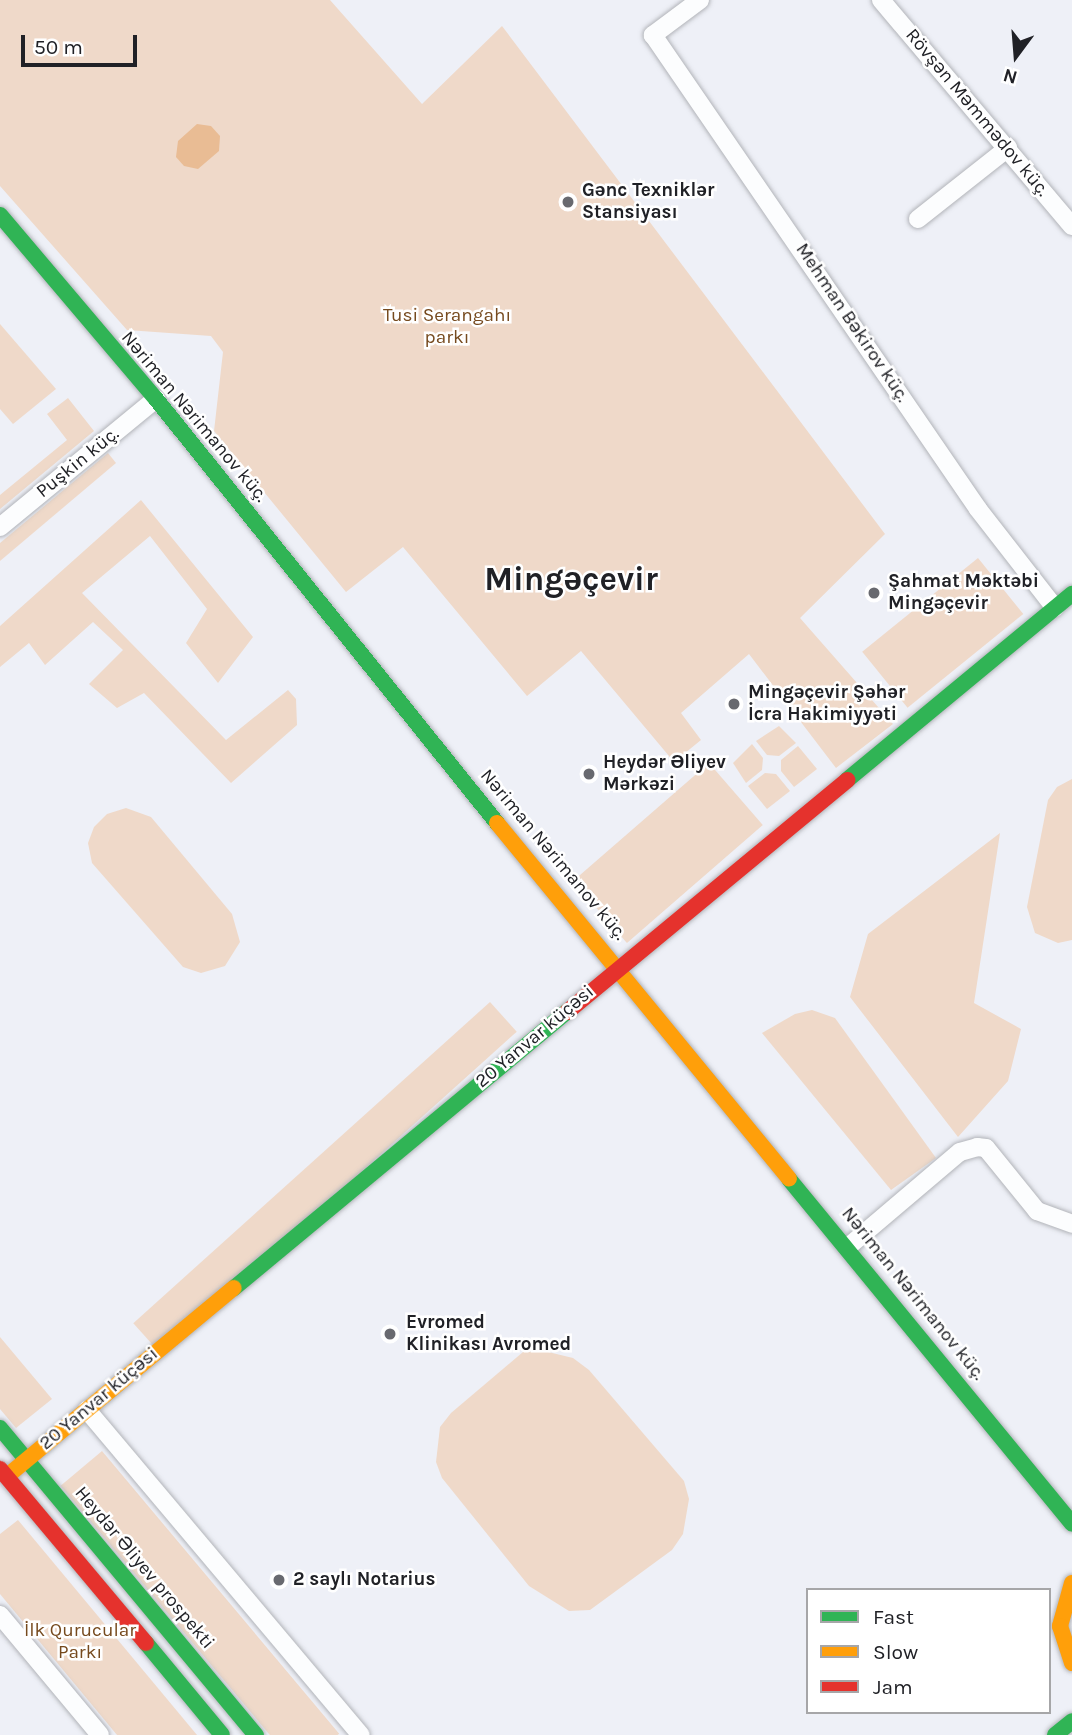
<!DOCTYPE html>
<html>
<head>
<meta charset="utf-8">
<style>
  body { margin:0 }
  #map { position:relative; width:1072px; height:1735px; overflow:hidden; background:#eef0f7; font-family:Karla,sans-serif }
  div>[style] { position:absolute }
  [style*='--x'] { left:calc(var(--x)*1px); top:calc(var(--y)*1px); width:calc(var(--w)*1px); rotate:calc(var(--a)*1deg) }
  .green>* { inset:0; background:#efd9c9; transform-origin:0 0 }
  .water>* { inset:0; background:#e9bc94 }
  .roads { filter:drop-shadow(0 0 2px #b2b4b9) drop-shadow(0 0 2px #b2b4b9) }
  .street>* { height:18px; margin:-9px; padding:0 9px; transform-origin:9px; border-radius:9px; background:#fcfdfe }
  .fast>* { height:16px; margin:-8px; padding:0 8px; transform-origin:8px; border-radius:8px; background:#30b455 }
  .slow>* { height:16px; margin:-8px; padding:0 8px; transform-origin:8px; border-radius:8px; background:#ff9f0a }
  .jam>* { height:16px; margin:-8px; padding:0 8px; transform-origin:8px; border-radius:8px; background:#e5322d }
  .dots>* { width:19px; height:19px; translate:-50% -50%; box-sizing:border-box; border:4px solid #fff; border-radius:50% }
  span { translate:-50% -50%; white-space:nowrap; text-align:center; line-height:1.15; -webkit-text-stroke:5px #fff; paint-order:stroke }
  .street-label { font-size:19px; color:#202126 }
  .poi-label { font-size:19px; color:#202126; font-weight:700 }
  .left { translate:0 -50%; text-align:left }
  .park-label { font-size:19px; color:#764a1e }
  .town-label { font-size:33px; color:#202126; font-weight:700 }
  .legend { position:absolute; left:806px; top:1588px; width:245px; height:126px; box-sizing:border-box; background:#fff; border:2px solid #a6a6a8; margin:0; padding:9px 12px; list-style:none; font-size:21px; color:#202126 }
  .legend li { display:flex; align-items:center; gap:14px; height:35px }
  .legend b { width:35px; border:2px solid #a6a6a8 }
  .north { position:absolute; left:981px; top:21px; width:70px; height:70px; -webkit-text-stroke:5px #fff; paint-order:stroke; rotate:196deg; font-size:19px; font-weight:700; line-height:28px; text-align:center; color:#202126 }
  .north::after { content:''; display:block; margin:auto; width:24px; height:32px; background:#202126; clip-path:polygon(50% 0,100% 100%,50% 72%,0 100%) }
  .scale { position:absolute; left:21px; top:35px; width:116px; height:32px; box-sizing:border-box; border:4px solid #202126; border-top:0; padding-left:9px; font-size:21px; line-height:24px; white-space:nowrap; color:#202126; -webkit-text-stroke:5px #fff; paint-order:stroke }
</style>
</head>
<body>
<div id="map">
  <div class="green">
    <i style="clip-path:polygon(0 0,330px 0,422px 104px,502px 26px,885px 534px,800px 618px,893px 724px,836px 768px,749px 654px,681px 713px,701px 740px,674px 762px,581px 651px,527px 696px,403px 547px,346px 592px,214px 431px,223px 352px,211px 336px,127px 330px,0 186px)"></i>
    <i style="clip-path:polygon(0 324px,56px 389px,13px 424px,0 409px)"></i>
    <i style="clip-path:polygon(68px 398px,94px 431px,0 509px,0 495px,67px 440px,47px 414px)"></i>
    <i style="clip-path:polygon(108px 453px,116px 463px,0 561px,0 543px)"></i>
    <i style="clip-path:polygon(141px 500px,253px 637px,218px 683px,186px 643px,207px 609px,150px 536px,82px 593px,226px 740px,288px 690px,296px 699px,297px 725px,231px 783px,144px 693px,117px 708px,89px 684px,123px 650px,93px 622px,45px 665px,29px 643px,0 667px,0 626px)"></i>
    <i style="left:978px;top:558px;width:72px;height:149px;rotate:51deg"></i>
    <i style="clip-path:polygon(779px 726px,796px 743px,779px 756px,767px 755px,756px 741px)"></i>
    <i style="clip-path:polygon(752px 744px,763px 758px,762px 770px,746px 783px,733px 763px)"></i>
    <i style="clip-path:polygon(798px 746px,817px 769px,794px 787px,781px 771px,781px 760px)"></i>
    <i style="left:709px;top:763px;width:82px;height:180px;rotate:49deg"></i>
    <i style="clip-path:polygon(765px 773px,776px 774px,790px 791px,767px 809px,748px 786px)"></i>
    <i style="clip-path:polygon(1072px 779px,1072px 940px,1058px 943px,1035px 933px,1027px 907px,1048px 800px,1057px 787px)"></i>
    <i style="clip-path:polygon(126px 808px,151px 817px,232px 914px,240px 942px,225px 966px,201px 973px,183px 967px,92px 863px,88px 843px,94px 827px,107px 814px)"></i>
    <i style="clip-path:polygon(1000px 833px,974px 1003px,1021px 1029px,1008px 1081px,958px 1137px,850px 997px,868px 934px)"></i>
    <i style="left:490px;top:1002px;width:40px;height:480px;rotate:48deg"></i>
    <i style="clip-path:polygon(812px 1010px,835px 1018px,936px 1158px,891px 1190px,762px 1033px,795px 1014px)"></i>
    <i style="clip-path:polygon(0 1337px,52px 1399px,16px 1428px,0 1409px)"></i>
    <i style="clip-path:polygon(544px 1351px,573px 1358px,589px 1370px,684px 1481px,689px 1499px,683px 1534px,672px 1550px,590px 1610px,569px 1611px,529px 1586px,442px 1478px,436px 1462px,440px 1427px,451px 1413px,523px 1352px)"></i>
    <i style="left:102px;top:1451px;width:369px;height:54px;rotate:50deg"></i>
    <i style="clip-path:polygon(18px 1520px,197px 1735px,117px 1735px,0 1594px,0 1534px)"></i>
  </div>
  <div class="water">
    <i style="clip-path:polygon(197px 124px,211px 126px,220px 136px,219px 151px,198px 169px,184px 166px,176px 157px,178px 141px)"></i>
  </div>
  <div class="roads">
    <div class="street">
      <i style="--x:700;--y:0;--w:59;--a:143.3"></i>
      <i style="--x:653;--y:35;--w:575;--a:55.56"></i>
      <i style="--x:978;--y:509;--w:125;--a:52.1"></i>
      <i style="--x:881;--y:0;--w:296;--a:49.8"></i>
      <i style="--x:918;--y:219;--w:115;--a:-38.3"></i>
      <i style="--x:0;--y:527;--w:202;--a:-39.4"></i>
      <i style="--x:849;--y:1246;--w:145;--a:-40.3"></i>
      <i style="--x:960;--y:1152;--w:18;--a:-16"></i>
      <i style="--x:977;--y:1147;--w:9;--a:6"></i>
      <i style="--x:986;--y:1148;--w:81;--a:51"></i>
      <i style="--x:1037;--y:1211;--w:37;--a:20"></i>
      <i style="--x:87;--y:1410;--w:425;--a:49.9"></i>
      <i style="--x:0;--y:1615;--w:156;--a:50.2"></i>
    </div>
    <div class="fast">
      <i style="--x:0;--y:215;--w:241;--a:49.7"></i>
      <i style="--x:156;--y:399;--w:544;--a:51.19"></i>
      <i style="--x:847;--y:780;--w:292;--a:-39.6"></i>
      <i style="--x:789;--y:1179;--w:446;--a:50.6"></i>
      <i style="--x:234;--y:1288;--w:433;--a:-39.7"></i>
      <i style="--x:0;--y:1428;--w:400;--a:50.2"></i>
      <i style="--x:146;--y:1643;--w:119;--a:50.4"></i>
      <i style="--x:1055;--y:1735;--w:22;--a:-39"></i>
    </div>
    <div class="slow">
      <i style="--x:497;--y:823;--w:460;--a:50.6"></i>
      <i style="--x:12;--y:1472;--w:288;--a:-39.7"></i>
      <i style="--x:1072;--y:1583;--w:45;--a:105.6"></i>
      <i style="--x:1060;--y:1626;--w:39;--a:72"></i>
    </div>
    <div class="jam">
      <i style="--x:567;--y:1012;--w:364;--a:-39.6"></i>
      <i style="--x:0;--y:1469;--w:227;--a:50"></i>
    </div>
  </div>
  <div class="dots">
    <i style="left:568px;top:202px;background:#68696f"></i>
    <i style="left:874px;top:593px;background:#68696f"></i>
    <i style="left:734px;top:704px;background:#68696f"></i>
    <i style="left:589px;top:774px;background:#68696f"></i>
    <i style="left:390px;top:1334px;background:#68696f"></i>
    <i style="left:279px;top:1580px;background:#68696f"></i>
  </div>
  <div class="street-label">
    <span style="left:977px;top:113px;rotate:50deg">Rövşən Məmmədov küç.</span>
    <span style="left:852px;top:323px;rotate:56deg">Mehman Bəkirov küç.</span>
    <span style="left:194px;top:417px;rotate:50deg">Nəriman Nərimanov küç.</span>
    <span style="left:78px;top:463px;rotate:-39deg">Puşkin küç.</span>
    <span style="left:553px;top:855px;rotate:50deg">Nəriman Nərimanov küç.</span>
    <span style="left:535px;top:1037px;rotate:-40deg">20 Yanvar küçəsi</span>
    <span style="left:913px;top:1294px;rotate:51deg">Nəriman Nərimanov küç.</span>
    <span style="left:99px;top:1399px;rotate:-40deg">20 Yanvar küçəsi</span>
    <span style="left:144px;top:1568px;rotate:50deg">Heydər Əliyev prospekti</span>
  </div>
  <div class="poi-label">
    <span class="left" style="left:582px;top:202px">Gənc Texniklər<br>Stansiyası</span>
    <span class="left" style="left:888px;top:593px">Şahmat Məktəbi<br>Mingəçevir</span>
    <span class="left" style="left:748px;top:704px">Mingəçevir Şəhər<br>İcra Hakimiyyəti</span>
    <span class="left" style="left:603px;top:774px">Heydər Əliyev<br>Mərkəzi</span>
    <span class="left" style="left:406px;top:1334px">Evromed<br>Klinikası Avromed</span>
    <span class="left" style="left:293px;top:1580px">2 saylı Notarius</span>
  </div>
  <div class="park-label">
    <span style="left:447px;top:327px">Tusi Serangahı<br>parkı</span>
    <span style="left:80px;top:1642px">İlk Qurucular<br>Parkı</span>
  </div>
  <div class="town-label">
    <span style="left:571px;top:580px">Mingəçevir</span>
  </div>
  <ul class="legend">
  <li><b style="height:9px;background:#30b455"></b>Fast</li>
  <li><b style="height:9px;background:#ff9f0a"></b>Slow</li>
  <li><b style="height:9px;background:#e5322d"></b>Jam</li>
  </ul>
  <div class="north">N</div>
  <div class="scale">50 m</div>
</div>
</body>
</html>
